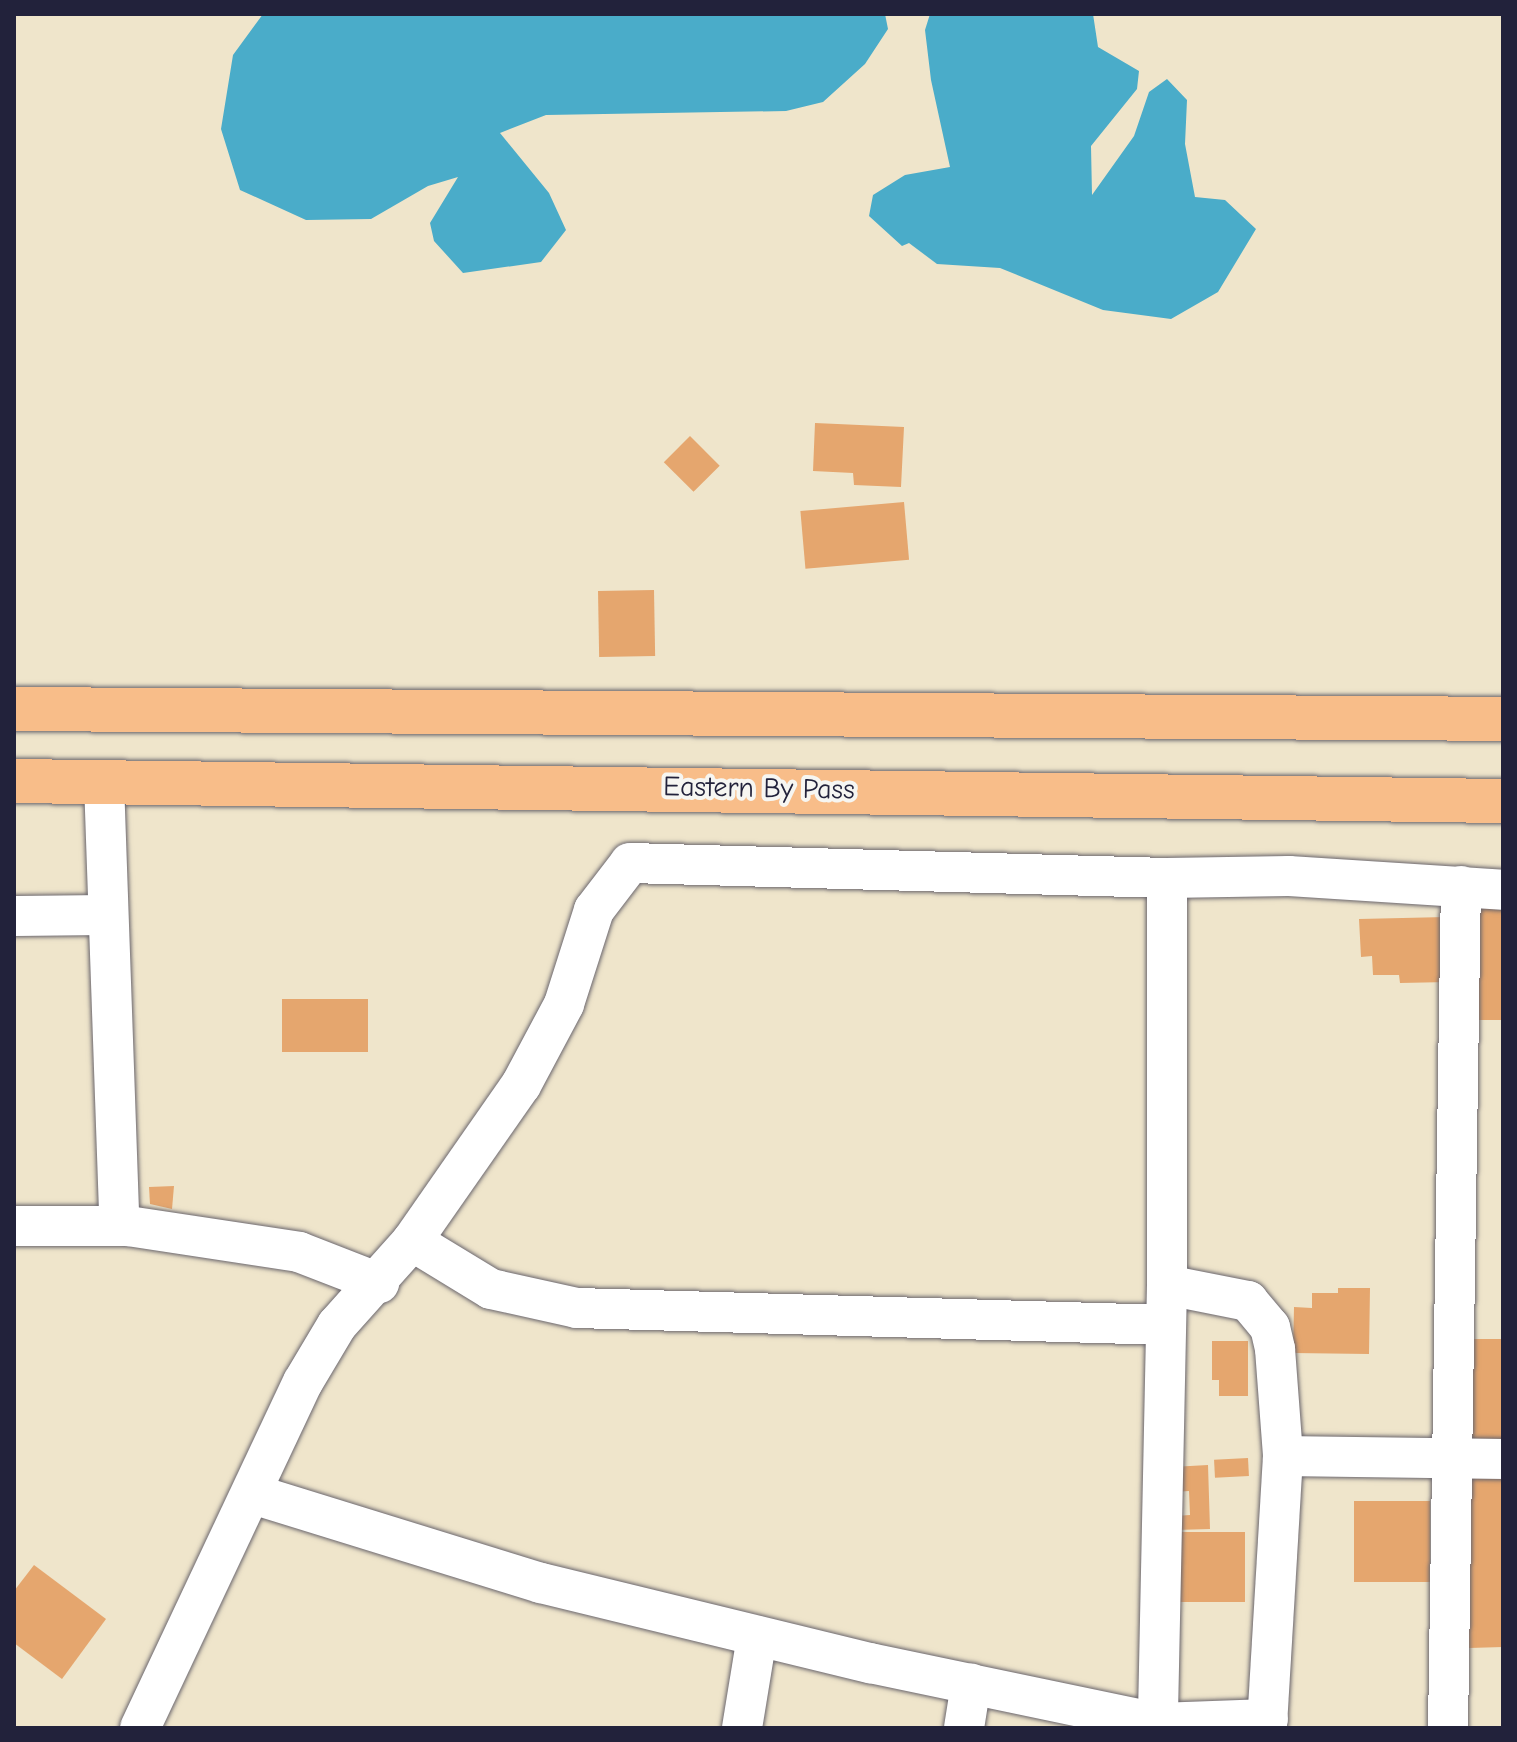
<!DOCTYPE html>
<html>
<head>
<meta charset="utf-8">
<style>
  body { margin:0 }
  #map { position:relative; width:1517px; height:1742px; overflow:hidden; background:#efe5cb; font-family:"Comic Neue",sans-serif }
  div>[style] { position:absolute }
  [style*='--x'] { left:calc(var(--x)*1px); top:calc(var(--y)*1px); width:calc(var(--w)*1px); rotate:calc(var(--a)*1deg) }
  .water>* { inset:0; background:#4aacc9 }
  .building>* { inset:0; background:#e5a66e; transform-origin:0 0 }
  .roads { filter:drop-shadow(0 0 2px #6a666d) drop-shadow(0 0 2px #6a666d) }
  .minor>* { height:40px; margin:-20px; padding:0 20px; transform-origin:20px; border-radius:20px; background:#fff }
  .major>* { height:44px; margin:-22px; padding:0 22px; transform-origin:22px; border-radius:22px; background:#f8bd89 }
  span { translate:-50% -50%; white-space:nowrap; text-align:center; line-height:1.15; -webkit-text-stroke:8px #f6f6f2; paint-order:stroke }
  .street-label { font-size:28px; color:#22223b }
  .frame { position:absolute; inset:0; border:16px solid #22223b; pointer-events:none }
</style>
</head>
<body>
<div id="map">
  <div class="water">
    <i style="clip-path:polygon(263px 14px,885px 14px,888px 29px,865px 64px,823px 102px,786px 111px,546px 115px,500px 133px,549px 193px,566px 230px,541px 262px,463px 273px,434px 241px,430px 223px,458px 177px,428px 186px,371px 219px,306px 220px,240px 190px,221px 129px,233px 55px)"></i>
    <i style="clip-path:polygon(930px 14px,1093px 14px,1098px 47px,1139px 71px,1137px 89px,1091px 146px,1092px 195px,1134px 136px,1149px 92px,1167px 79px,1187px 100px,1185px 144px,1195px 197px,1225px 200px,1256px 229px,1218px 292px,1171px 319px,1103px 310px,1000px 268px,937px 264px,909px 243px,902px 246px,869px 216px,873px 195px,905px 175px,950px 167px,931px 80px,925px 30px)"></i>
  </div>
  <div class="building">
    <i style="clip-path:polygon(815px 423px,904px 427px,901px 487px,854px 485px,853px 473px,813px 471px)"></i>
    <i style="left:690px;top:436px;width:42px;height:37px;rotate:45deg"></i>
    <i style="left:904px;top:502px;width:58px;height:104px;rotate:85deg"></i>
    <i style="left:654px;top:590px;width:66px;height:56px;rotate:89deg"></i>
    <i style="left:1474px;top:903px;width:29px;height:117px"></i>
    <i style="clip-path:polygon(1446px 917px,1448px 982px,1400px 983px,1399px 975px,1373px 975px,1372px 956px,1361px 957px,1359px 919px)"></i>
    <i style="left:282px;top:999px;width:86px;height:53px"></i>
    <i style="clip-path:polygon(174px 1186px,172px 1209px,150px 1204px,149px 1187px)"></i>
    <i style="clip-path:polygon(1338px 1288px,1370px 1288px,1369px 1354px,1293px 1353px,1294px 1307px,1312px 1308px,1312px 1293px,1338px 1293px)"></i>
    <i style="left:1466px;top:1339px;width:37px;height:108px"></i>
    <i style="clip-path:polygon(1212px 1341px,1248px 1341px,1248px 1396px,1219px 1396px,1219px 1380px,1212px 1380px)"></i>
    <i style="left:1248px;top:1458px;width:18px;height:34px;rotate:87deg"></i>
    <i style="clip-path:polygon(1208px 1465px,1210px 1529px,1175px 1530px,1175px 1516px,1190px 1515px,1189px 1491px,1173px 1492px,1172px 1467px)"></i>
    <i style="clip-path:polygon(1503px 1477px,1503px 1647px,1469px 1648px,1462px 1478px)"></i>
    <i style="left:1354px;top:1501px;width:76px;height:81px"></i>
    <i style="left:1176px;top:1532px;width:69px;height:70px"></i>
    <i style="clip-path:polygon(34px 1565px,106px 1619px,62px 1679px,14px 1643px,14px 1591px)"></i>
  </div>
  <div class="roads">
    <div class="minor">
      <i style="--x:104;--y:782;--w:435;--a:88"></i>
      <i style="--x:119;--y:1217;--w:13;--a:45"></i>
      <i style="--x:128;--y:1226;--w:173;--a:8.6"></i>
      <i style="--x:299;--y:1252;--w:86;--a:21.2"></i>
      <i style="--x:1167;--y:878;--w:122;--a:-0.9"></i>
      <i style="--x:1289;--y:876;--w:214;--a:3.7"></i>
      <i style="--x:14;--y:916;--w:93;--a:-0.6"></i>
      <i style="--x:14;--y:1226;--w:114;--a:0"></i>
      <i style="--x:412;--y:1241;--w:92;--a:31.3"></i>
      <i style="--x:491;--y:1289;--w:88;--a:12.5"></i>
      <i style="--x:577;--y:1308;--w:589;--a:1.65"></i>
      <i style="--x:1167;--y:1285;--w:83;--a:11.2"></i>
      <i style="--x:1248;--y:1301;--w:34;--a:50"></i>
      <i style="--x:1270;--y:1327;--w:23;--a:77"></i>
      <i style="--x:1275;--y:1349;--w:107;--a:85.7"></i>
      <i style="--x:1283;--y:1456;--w:272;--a:93.4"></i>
      <i style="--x:1283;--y:1456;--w:220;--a:0.8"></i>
      <i style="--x:253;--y:1494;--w:301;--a:17.2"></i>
      <i style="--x:541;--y:1583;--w:339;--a:13.7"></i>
      <i style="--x:870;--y:1663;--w:294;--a:11.8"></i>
      <i style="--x:1158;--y:1723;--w:110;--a:-2.1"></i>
      <i style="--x:140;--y:1728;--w:382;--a:-64.8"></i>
      <i style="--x:303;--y:1382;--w:66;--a:-59.2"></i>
      <i style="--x:337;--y:1325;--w:113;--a:-48.2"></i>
      <i style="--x:412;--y:1241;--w:190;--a:-55.1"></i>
      <i style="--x:521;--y:1085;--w:92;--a:-62"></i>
      <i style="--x:564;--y:1004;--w:99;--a:-72.3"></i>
      <i style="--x:594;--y:910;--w:59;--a:-52.5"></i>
      <i style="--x:630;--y:863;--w:537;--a:1.6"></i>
      <i style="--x:1167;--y:878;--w:407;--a:90"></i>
      <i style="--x:1167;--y:1285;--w:443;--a:91.2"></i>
      <i style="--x:742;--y:1728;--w:93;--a:-80.7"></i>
      <i style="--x:964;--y:1728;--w:45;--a:-81"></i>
      <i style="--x:1448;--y:1728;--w:842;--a:-89.12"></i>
    </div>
    <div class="major">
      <i style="--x:14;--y:709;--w:1489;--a:0.38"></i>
      <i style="--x:14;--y:781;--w:1489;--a:0.77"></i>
    </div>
  </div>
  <div class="street-label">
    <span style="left:759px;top:788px;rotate:1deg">Eastern By Pass</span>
  </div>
  <div class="frame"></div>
</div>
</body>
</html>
